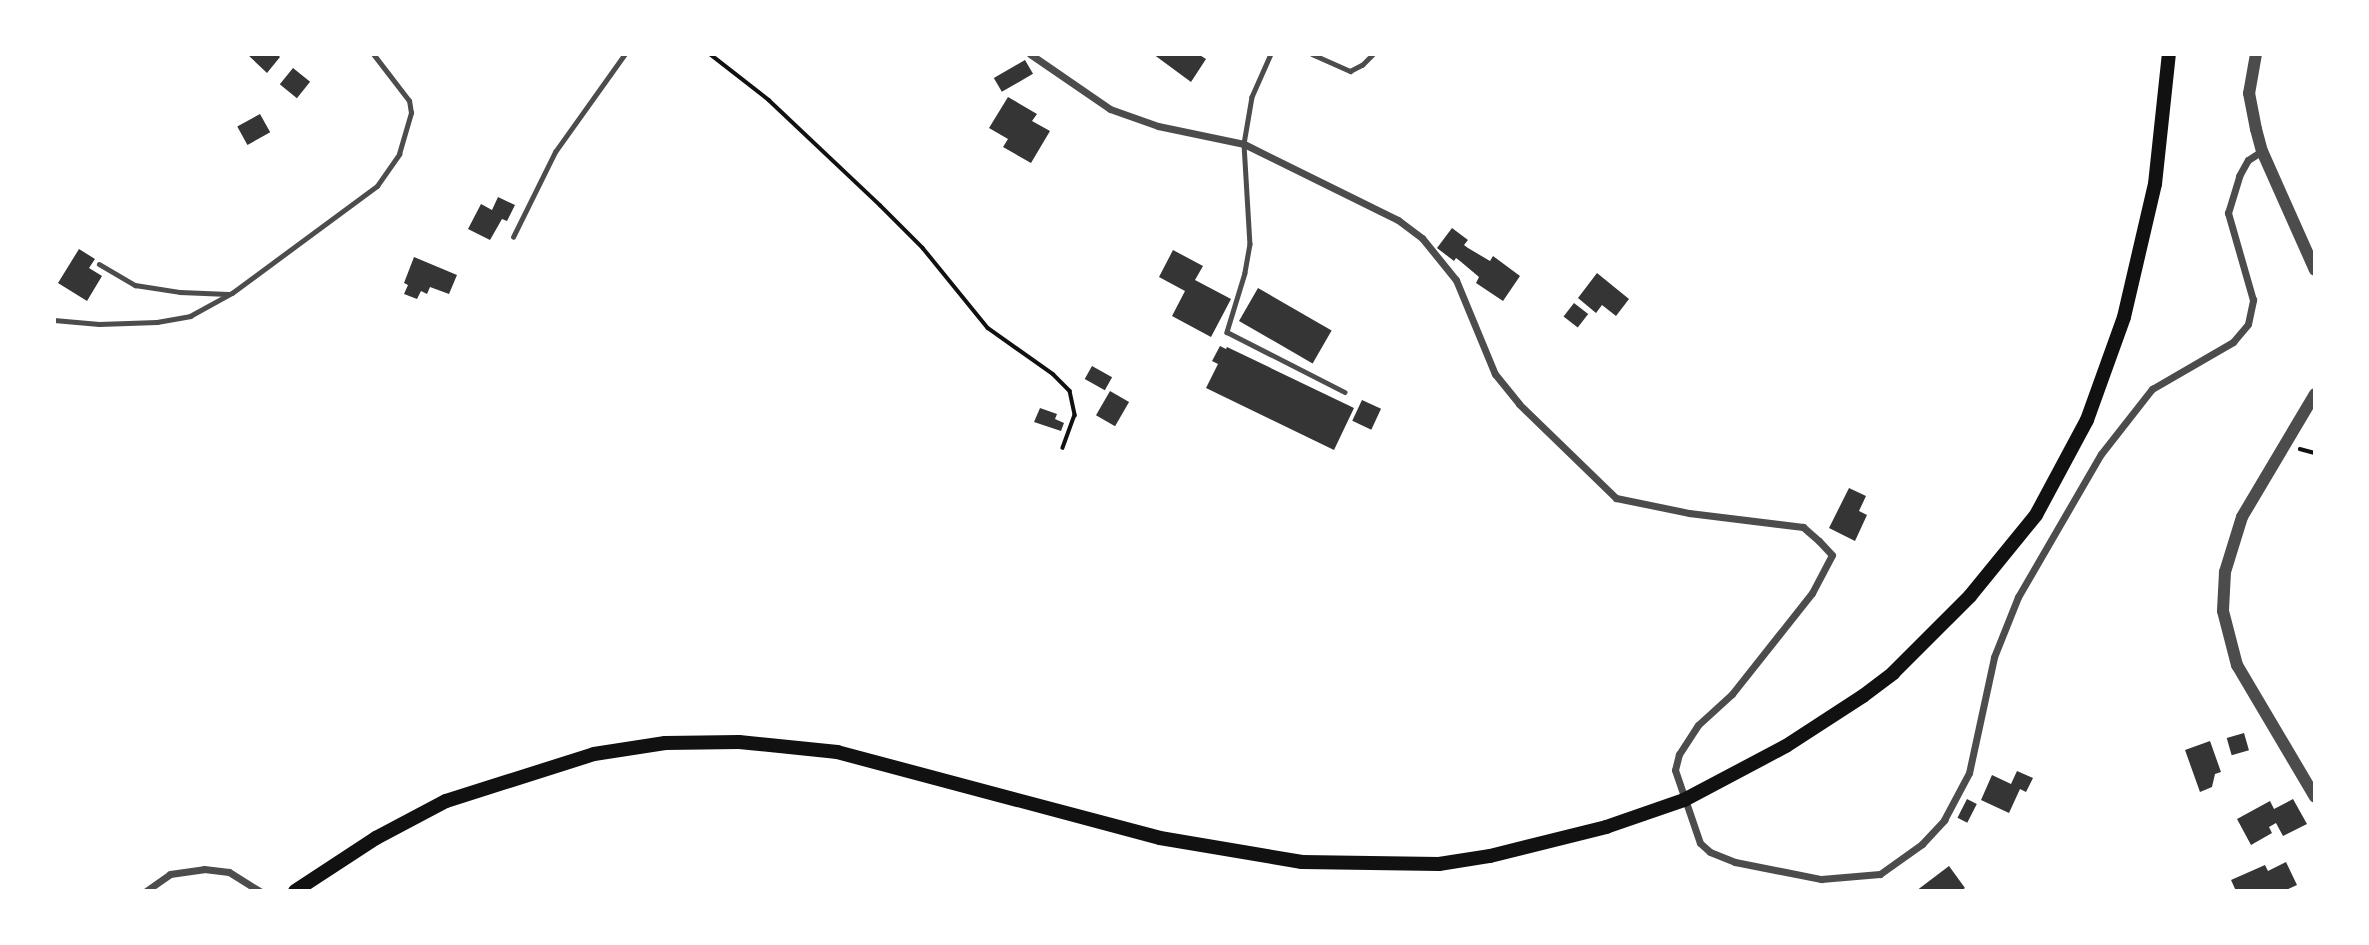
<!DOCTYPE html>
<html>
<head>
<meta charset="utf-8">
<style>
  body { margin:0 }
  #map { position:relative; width:2369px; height:945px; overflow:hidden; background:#fff; font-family:"Zilla Slab",serif }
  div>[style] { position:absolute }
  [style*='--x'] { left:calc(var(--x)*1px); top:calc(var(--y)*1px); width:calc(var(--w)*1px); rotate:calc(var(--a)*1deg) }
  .building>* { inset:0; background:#353535; transform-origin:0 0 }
  .path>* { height:3.5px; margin:-1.75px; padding:0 1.75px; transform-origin:1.75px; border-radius:1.75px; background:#111 }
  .service>* { height:4.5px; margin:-2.25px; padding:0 2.25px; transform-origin:2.25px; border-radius:2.25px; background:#4c4c4c }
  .minor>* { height:7px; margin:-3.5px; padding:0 3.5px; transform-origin:3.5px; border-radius:3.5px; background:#4c4c4c }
  .tertiary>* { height:12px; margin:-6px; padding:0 6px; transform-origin:6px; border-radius:6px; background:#4c4c4c }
  .primary>* { height:14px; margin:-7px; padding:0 7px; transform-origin:7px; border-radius:7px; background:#111 }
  span { translate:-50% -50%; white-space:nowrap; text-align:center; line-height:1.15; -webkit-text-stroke:7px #fff; paint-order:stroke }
  .frame { position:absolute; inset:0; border:56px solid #fff; pointer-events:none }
</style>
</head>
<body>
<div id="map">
  <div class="building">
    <i style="clip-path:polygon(247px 54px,277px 54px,280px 57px,267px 73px)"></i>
    <i style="clip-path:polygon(1153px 54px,1198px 54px,1206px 59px,1191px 82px)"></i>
    <i style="left:1025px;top:60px;width:16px;height:36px;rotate:60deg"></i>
    <i style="left:293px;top:68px;width:22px;height:21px;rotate:39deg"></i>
    <i style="clip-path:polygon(1008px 97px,1037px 114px,1032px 121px,1050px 131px,1031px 163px,1003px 147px,1008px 139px,989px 128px)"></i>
    <i style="left:260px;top:114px;width:21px;height:26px;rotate:61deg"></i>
    <i style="clip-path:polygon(498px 197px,515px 205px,507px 221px,502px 219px,490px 240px,468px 229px,481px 204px,492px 210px)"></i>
    <i style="clip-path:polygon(1452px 228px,1468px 240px,1464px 245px,1468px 248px,1490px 261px,1493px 256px,1520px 276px,1503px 301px,1476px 283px,1479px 277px,1460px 261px,1456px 258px,1454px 261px,1437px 248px)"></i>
    <i style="clip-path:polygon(79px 249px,95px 259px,89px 268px,102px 276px,87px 301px,58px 283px)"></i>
    <i style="clip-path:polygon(1173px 250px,1203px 266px,1195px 280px,1231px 299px,1211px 337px,1172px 316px,1185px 291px,1159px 277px)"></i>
    <i style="clip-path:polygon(414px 257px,457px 275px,449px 294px,430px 287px,427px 294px,421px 291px,417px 299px,404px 294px,408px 285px,404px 283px)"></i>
    <i style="clip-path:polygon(1597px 273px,1629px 299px,1616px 316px,1602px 305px,1596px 313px,1578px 298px)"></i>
    <i style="left:1258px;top:288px;width:85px;height:38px;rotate:30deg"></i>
    <i style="left:1574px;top:303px;width:18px;height:17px;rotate:38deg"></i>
    <i style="clip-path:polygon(1220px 346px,1226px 349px,1227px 347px,1354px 408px,1334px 450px,1206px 388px,1218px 364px,1212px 361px)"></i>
    <i style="left:1092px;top:366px;width:23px;height:15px;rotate:29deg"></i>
    <i style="left:1110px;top:391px;width:22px;height:28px;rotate:30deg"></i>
    <i style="left:1362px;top:400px;width:21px;height:23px;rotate:25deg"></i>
    <i style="clip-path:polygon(1040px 408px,1057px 414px,1055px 419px,1064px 423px,1061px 431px,1034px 422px)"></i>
    <i style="clip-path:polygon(1849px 488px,1866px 496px,1859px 511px,1867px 515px,1855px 541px,1829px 528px)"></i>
    <i style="left:2244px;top:733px;width:18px;height:18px;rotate:74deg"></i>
    <i style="clip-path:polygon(2210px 741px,2221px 772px,2215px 774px,2212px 787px,2200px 792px,2185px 750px)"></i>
    <i style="clip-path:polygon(2017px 771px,2033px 778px,2026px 792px,2020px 789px,2009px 813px,1981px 800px,1992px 775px,2011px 784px)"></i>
    <i style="left:1967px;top:799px;width:11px;height:21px;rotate:27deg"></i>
    <i style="clip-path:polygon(2293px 799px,2307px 824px,2283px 836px,2276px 823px,2269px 827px,2272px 833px,2251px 845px,2237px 819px,2270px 801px,2274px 809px)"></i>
    <i style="clip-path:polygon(2286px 862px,2297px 885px,2284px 891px,2236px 891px,2231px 880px,2265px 865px,2268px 871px)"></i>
    <i style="clip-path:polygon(1949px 866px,1965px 888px,1961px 891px,1916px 891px)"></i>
  </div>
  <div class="path">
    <i style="--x:710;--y:54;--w:75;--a:37.9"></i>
    <i style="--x:769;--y:100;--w:153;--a:43.4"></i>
    <i style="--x:880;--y:205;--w:61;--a:45"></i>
    <i style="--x:923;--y:248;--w:103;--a:50.9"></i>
    <i style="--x:988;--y:328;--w:80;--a:35.3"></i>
    <i style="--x:1053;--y:374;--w:24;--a:45"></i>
    <i style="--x:1070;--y:391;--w:25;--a:78"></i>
    <i style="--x:1075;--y:415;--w:35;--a:110"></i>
    <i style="--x:2300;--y:449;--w:16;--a:15"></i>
  </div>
  <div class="service">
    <i style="--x:1271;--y:54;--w:47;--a:113.8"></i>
    <i style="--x:1252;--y:97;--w:48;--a:99.7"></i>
    <i style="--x:1244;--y:144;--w:100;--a:86.6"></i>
    <i style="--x:1250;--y:244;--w:29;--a:100"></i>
    <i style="--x:1245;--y:273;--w:62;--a:107"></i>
    <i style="--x:1227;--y:332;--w:132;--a:27"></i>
    <i style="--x:1312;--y:54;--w:42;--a:24.1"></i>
    <i style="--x:1350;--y:71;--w:13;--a:-27"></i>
    <i style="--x:1362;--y:65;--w:16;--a:-45"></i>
    <i style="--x:513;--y:237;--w:95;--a:-63.7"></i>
    <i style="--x:555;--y:152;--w:120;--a:-54.5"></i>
    <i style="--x:99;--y:264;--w:42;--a:30.3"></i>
    <i style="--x:135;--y:285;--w:46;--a:8.8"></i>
    <i style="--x:180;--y:292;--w:48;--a:2.4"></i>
    <i style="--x:54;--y:320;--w:45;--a:5.1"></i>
    <i style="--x:99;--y:324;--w:58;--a:-2"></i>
    <i style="--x:157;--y:322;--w:34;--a:-10"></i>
    <i style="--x:190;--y:316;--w:48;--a:-28.7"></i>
    <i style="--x:232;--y:293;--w:180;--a:-36.4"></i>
    <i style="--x:377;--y:186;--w:39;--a:-55"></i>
    <i style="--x:399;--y:154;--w:43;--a:-73.7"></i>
    <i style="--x:411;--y:113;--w:12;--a:-99"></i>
    <i style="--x:409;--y:101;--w:59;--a:-127.5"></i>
  </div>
  <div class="minor">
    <i style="--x:1030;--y:54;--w:97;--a:34.5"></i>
    <i style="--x:1110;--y:109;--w:51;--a:19.5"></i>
    <i style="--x:1158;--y:126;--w:88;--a:11.8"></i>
    <i style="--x:1244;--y:144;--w:172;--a:26.3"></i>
    <i style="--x:1398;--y:220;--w:30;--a:37"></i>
    <i style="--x:1422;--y:238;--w:54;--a:51"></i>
    <i style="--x:1456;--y:280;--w:102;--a:67.5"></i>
    <i style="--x:1495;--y:374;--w:38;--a:51"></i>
    <i style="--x:1519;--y:404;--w:135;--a:44.1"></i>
    <i style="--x:1616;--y:498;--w:75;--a:11.6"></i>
    <i style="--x:1689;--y:513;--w:115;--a:7"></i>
    <i style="--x:1803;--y:527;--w:21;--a:41"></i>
    <i style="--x:1819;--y:541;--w:19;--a:47"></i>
    <i style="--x:1832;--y:555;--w:43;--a:117.8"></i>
    <i style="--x:1812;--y:593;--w:129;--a:128.4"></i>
    <i style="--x:1732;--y:694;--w:46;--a:137.6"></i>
    <i style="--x:1698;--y:725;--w:35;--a:123"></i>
    <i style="--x:1679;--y:754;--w:16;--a:104"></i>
    <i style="--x:1675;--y:770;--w:77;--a:71.1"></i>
    <i style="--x:1700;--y:843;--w:13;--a:42"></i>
    <i style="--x:1710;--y:852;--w:27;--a:22"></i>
    <i style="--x:1735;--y:862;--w:88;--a:11.2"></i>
    <i style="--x:1821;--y:879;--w:59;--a:-4.8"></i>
    <i style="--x:1880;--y:874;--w:52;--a:-35.5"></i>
    <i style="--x:1922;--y:844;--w:33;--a:-47"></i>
    <i style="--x:1944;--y:820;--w:53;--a:-62"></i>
    <i style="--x:1969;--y:773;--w:119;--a:-77.8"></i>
    <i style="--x:1994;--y:657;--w:65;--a:-68.2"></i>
    <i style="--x:2018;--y:597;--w:165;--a:-59.9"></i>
    <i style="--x:2101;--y:454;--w:83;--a:-51.9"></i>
    <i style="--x:2152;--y:389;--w:94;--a:-30.1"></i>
    <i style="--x:2233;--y:342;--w:23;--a:-50"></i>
    <i style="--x:2248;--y:324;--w:25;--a:-78"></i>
    <i style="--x:2253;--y:300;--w:91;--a:-106"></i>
    <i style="--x:2228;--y:213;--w:39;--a:-73"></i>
    <i style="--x:2239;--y:176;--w:18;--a:-61"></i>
    <i style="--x:2248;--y:160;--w:17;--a:-33"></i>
    <i style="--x:146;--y:891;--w:29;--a:-35"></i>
    <i style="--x:170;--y:874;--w:34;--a:-8"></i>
    <i style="--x:204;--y:869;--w:25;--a:7"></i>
    <i style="--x:229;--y:872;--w:36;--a:32"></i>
  </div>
  <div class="tertiary">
    <i style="--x:2256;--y:54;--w:40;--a:100"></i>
    <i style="--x:2249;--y:93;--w:37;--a:79"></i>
    <i style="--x:2256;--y:129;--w:23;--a:75"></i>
    <i style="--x:2262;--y:151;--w:130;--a:66"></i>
    <i style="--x:2315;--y:394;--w:143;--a:120.7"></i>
    <i style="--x:2242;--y:517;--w:58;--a:107.2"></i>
    <i style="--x:2225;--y:572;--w:39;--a:93"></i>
    <i style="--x:2223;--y:611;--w:56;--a:75.5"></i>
    <i style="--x:2237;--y:665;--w:153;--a:59.4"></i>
  </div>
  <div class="primary">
    <i style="--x:295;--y:891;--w:97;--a:-33.2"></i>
    <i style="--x:376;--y:838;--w:79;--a:-27.9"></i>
    <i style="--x:446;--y:801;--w:155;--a:-17.6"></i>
    <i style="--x:594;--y:754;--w:72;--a:-8.8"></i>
    <i style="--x:665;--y:743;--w:74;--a:-0.8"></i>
    <i style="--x:739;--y:742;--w:99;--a:5.8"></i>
    <i style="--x:837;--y:752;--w:334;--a:14.9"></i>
    <i style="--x:1160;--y:838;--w:144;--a:9.6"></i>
    <i style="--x:1302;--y:862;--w:137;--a:0.8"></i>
    <i style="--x:1439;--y:864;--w:52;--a:-8.9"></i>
    <i style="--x:1490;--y:856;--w:120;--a:-14"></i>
    <i style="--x:1606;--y:827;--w:83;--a:-19.1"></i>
    <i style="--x:1684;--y:800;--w:115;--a:-27.9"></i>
    <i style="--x:1786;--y:746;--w:92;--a:-33"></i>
    <i style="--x:1863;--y:696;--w:38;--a:-37"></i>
    <i style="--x:1893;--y:673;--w:109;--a:-45"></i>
    <i style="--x:1970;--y:596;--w:104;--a:-50.8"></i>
    <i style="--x:2036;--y:515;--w:108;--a:-61.8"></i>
    <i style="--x:2087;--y:420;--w:109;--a:-70.2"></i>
    <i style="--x:2124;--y:317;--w:137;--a:-76.9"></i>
    <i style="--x:2155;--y:184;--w:131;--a:-83.9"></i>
  </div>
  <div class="frame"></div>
</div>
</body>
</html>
